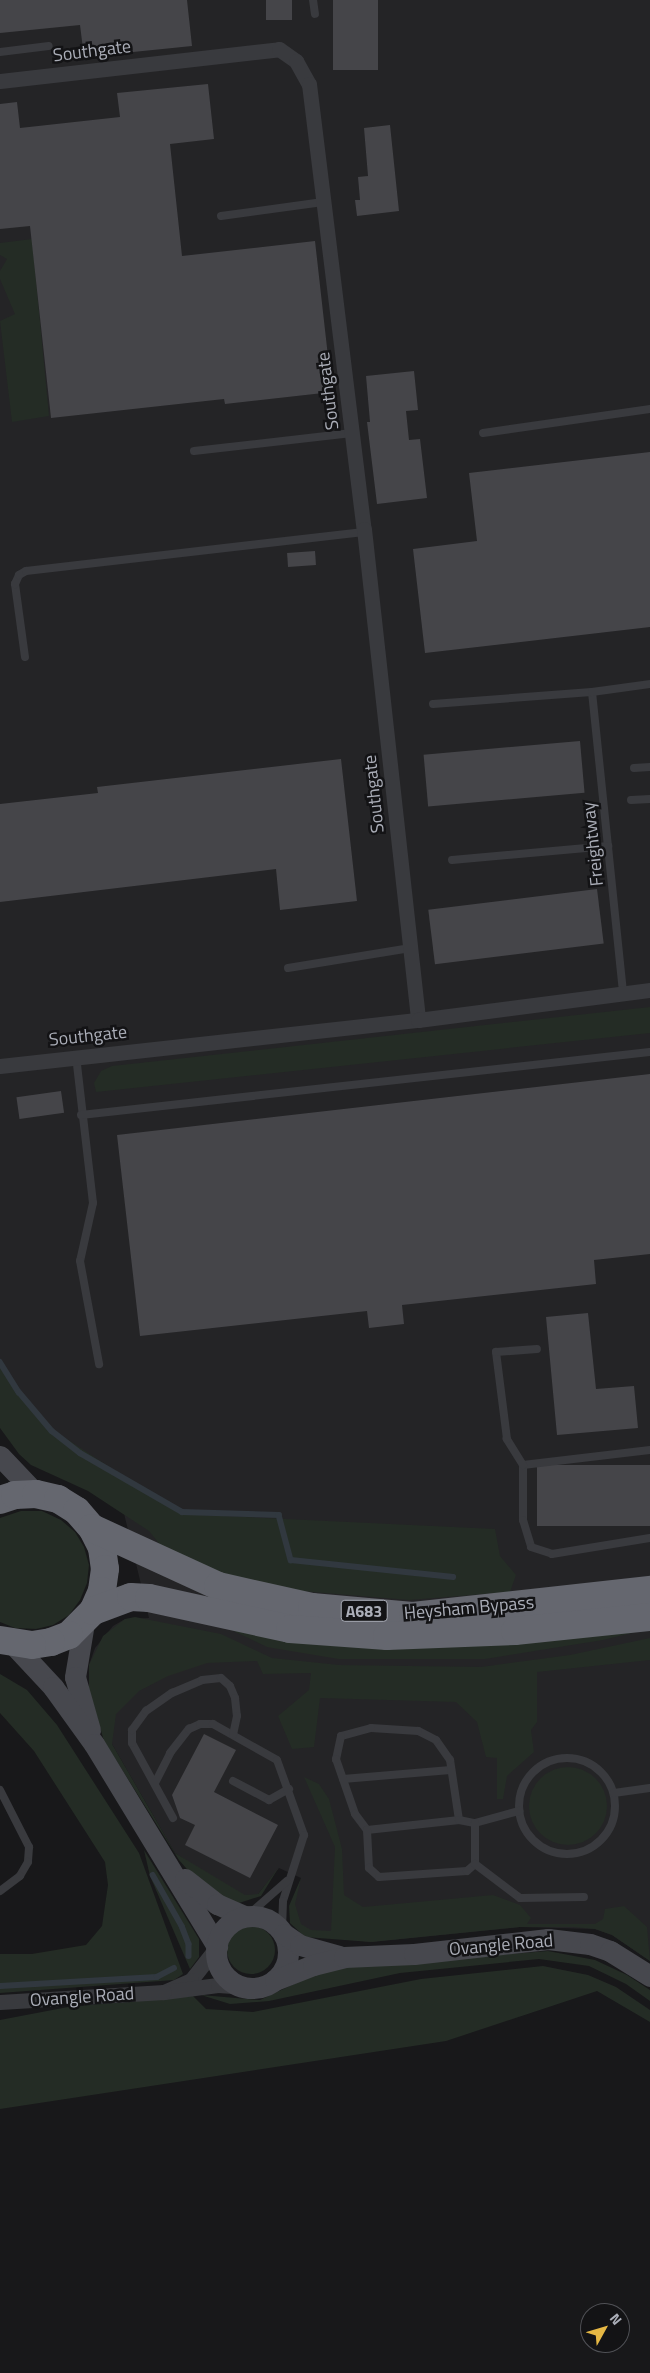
<!DOCTYPE html>
<html>
<head>
<meta charset="utf-8">
<style>
  body { margin:0 }
  #map { position:relative; width:650px; height:2373px; overflow:hidden; background:#18181a; font-family:"Titillium Web",sans-serif }
  div>[style] { position:absolute }
  [style*='--x'] { left:calc(var(--x)*1px); top:calc(var(--y)*1px); width:calc(var(--w)*1px); rotate:calc(var(--a)*1deg) }
  .built>* { inset:0; background:#242426 }
  .green>* { inset:0; background:#242c25 }
  .round { border-radius:50% }
  .stream>* { height:5.5px; margin:-2.75px; padding:0 2.75px; transform-origin:2.75px; border-radius:2.75px; background:#31383f }
  .building>* { inset:0; background:#454549; transform-origin:0 0 }
  .lane>* { height:8px; margin:-4px; padding:0 4px; transform-origin:4px; border-radius:4px; background:#393a3e }
  .lane>.ring { margin:-4px; padding:0; box-sizing:content-box; background:none; border:8px solid #393a3e; border-radius:50% }
  .street>* { height:15px; margin:-7.5px; padding:0 7.5px; transform-origin:7.5px; border-radius:7.5px; background:#393a3e }
  .secondary>* { height:21px; margin:-10.5px; padding:0 10.5px; transform-origin:10.5px; border-radius:10.5px; background:#47484e }
  .secondary>.ring { margin:-10.5px; padding:0; box-sizing:content-box; background:none; border:21px solid #47484e; border-radius:50% }
  .highway>* { height:28px; margin:-14px; padding:0 14px; transform-origin:14px; border-radius:14px; background:#65676f }
  span { translate:-50% -50%; white-space:nowrap; text-align:center; line-height:1.15; -webkit-text-stroke:5px #131315; paint-order:stroke }
  .shield-label span { padding:1px 4px; background:#131315; border:1px solid; border-radius:4px; -webkit-text-stroke-width:0 }
  .shield-label { font-size:16px; color:#abaeb8; font-weight:700 }
  .street-label { font-size:18px; color:#abaeb8 }
  .north { position:absolute; left:580px; top:2303px; width:50px; height:50px; box-sizing:border-box; background:#131315; border:1px solid #505156; border-radius:50%; rotate:51deg; font-size:14px; font-weight:700; line-height:20px; text-align:center; color:#abaeb8 }
  .north::after { content:''; display:block; margin:auto; width:18px; height:22px; background:#e5b744; clip-path:polygon(50% 0,100% 100%,50% 72%,0 100%) }
</style>
</head>
<body>
<div id="map">
  <div class="built">
    <i style="clip-path:polygon(0 0,650px 0,650px 1961px,612px 1935px,595px 1929px,520px 1927px,371px 1942px,305px 1935px,291px 1909px,301px 1878px,279px 1868px,258px 1894px,244px 1899px,175px 1853px,112px 1744px,100px 1729px,89px 1665px,95px 1648px,113px 1626px,125px 1619px,149px 1618px,117px 1484px,0 1398px)"></i>
  </div>
  <div class="green">
    <i style="clip-path:polygon(32px 239px,49px 416px,12px 422px,0 321px,15px 314px,0 279px,0 271px,7px 259px,0 255px,0 243px)"></i>
    <i style="clip-path:polygon(650px 1007px,650px 1033px,96px 1092px,94px 1083px,101px 1071px,112px 1066px)"></i>
    <i style="clip-path:polygon(0 1364px,50px 1428px,181px 1514px,495px 1529px,500px 1556px,516px 1575px,510px 1592px,409px 1600px,265px 1588px,240px 1582px,162px 1547px,149px 1531px,88px 1491px,31px 1465px,19px 1454px,0 1428px)"></i>
    <i style="clip-path:polygon(21px 1511px,42px 1511px,61px 1520px,75px 1532px,84px 1547px,89px 1565px,87px 1583px,80px 1600px,69px 1615px,53px 1625px,36px 1629px,15px 1628px,0 1622px,0 1518px)"></i>
    <i style="clip-path:polygon(135px 1617px,221px 1634px,272px 1658px,339px 1665px,481px 1667px,570px 1655px,650px 1638px,650px 1660px,537px 1672px,537px 1722px,531px 1730px,534px 1752px,507px 1776px,503px 1799px,497px 1799px,497px 1758px,486px 1757px,477px 1722px,456px 1702px,320px 1698px,314px 1747px,292px 1749px,278px 1716px,309px 1690px,311px 1673px,263px 1674px,257px 1661px,207px 1663px,168px 1676px,139px 1691px,116px 1714px,112px 1744px,175px 1853px,245px 1895px,258px 1894px,279px 1867px,261px 1896px,239px 1903px,230px 1902px,199px 1883px,179px 1860px,104px 1741px,89px 1689px,89px 1665px,103px 1636px,125px 1619px)"></i>
    <i style="clip-path:polygon(221px 1625px,640px 1631px,603px 1640px,485px 1659px,339px 1659px,267px 1647px)"></i>
    <i style="clip-path:polygon(0 1674px,27px 1690px,57px 1725px,139px 1853px,183px 1974px,174px 1980px,0 1993px,0 1954px,32px 1954px,86px 1945px,102px 1926px,108px 1885px,105px 1862px,34px 1751px,0 1713px)"></i>
    <i class="round" style="left:529px;top:1767px;width:78px;height:78px"></i>
    <i style="clip-path:polygon(304px 1777px,319px 1784px,329px 1799px,342px 1849px,344px 1895px,363px 1907px,493px 1895px,520px 1905px,531px 1918px,527px 1924px,595px 1924px,603px 1919px,605px 1909px,624px 1906px,647px 1927px,650px 1961px,612px 1935px,595px 1929px,573px 1927px,520px 1927px,371px 1942px,305px 1937px,290px 1923px,289px 1906px,301px 1878px,295px 1904px,301px 1924px,311px 1930px,331px 1931px,335px 1847px)"></i>
    <i style="clip-path:polygon(144px 1850px,199px 1939px,199px 1957px,190px 1969px,150px 1876px)"></i>
    <i class="round" style="left:227px;top:1926px;width:48px;height:48px"></i>
    <i style="clip-path:polygon(548px 1951px,595px 1960px,627px 1975px,650px 1990px,650px 2001px,626px 1984px,589px 1966px,539px 1959px,400px 1973px,269px 2001px,230px 2004px,201px 1995px,260px 2000px,326px 1969px)"></i>
    <i style="clip-path:polygon(543px 1966px,588px 1975px,616px 1987px,650px 2010px,650px 2022px,597px 1991px,446px 2041px,0 2109px,0 2020px,68px 2007px,193px 1996px,206px 2009px,253px 2012px,421px 1979px)"></i>
  </div>
  <div class="stream">
    <i style="--x:0;--y:1362;--w:36;--a:58"></i>
    <i style="--x:19;--y:1392;--w:51;--a:49.8"></i>
    <i style="--x:52;--y:1431;--w:36;--a:38"></i>
    <i style="--x:80;--y:1453;--w:118;--a:30"></i>
    <i style="--x:182;--y:1512;--w:97;--a:1.8"></i>
    <i style="--x:279;--y:1515;--w:47;--a:75.1"></i>
    <i style="--x:291;--y:1560;--w:163;--a:6"></i>
    <i style="--x:153;--y:1875;--w:59;--a:60.4"></i>
    <i style="--x:182;--y:1926;--w:19;--a:69"></i>
    <i style="--x:189;--y:1944;--w:12;--a:90"></i>
    <i style="--x:0;--y:1986;--w:157;--a:-3.3"></i>
    <i style="--x:157;--y:1977;--w:19;--a:-28"></i>
  </div>
  <div class="building">
    <i style="clip-path:polygon(0 0,187px 0,192px 46px,84px 57px,80px 25px,0 33px)"></i>
    <i style="left:266px;top:0;width:26px;height:20px"></i>
    <i style="left:333px;top:0;width:45px;height:70px"></i>
    <i style="clip-path:polygon(208px 84px,214px 139px,170px 144px,182px 256px,315px 241px,332px 392px,225px 404px,224px 399px,51px 418px,30px 226px,0 229px,0 104px,17px 102px,20px 128px,120px 117px,117px 93px)"></i>
    <i style="clip-path:polygon(390px 125px,399px 211px,357px 216px,355px 200px,360px 200px,358px 177px,368px 176px,364px 128px)"></i>
    <i style="clip-path:polygon(414px 371px,418px 410px,406px 411px,409px 440px,420px 439px,427px 498px,377px 504px,367px 422px,370px 422px,366px 376px)"></i>
    <i style="clip-path:polygon(650px 452px,650px 627px,425px 653px,413px 549px,477px 541px,469px 473px)"></i>
    <i style="left:315px;top:551px;width:14px;height:28px;rotate:86deg"></i>
    <i style="left:580px;top:741px;width:52px;height:157px;rotate:85deg"></i>
    <i style="clip-path:polygon(341px 759px,357px 901px,280px 910px,276px 869px,0 902px,0 804px,98px 793px,97px 787px)"></i>
    <i style="left:597px;top:889px;width:55px;height:170px;rotate:83deg"></i>
    <i style="clip-path:polygon(650px 1074px,650px 1254px,594px 1260px,596px 1284px,402px 1305px,404px 1324px,369px 1328px,367px 1311px,140px 1336px,117px 1135px)"></i>
    <i style="left:61px;top:1091px;width:22px;height:45px;rotate:82deg"></i>
    <i style="clip-path:polygon(588px 1313px,596px 1389px,634px 1386px,638px 1428px,557px 1435px,546px 1317px)"></i>
    <i style="left:650px;top:1465px;width:61px;height:113px;rotate:90deg"></i>
    <i style="clip-path:polygon(204px 1734px,236px 1750px,214px 1792px,278px 1825px,250px 1878px,185px 1845px,195px 1825px,180px 1818px,172px 1795px)"></i>
  </div>
  <div class="lane">
    <i style="--x:313;--y:0;--w:14;--a:82"></i>
    <i style="--x:0;--y:52;--w:49;--a:-7"></i>
    <i style="--x:221;--y:216;--w:103;--a:-7.8"></i>
    <i style="--x:483;--y:433;--w:169;--a:-8.2"></i>
    <i style="--x:194;--y:451;--w:159;--a:-6.5"></i>
    <i style="--x:25;--y:657;--w:74;--a:-97.8"></i>
    <i style="--x:15;--y:584;--w:10;--a:-66"></i>
    <i style="--x:19;--y:575;--w:8;--a:-30"></i>
    <i style="--x:26;--y:571;--w:340;--a:-6.6"></i>
    <i style="--x:592;--y:692;--w:303;--a:84.1"></i>
    <i style="--x:433;--y:704;--w:159;--a:-4.3"></i>
    <i style="--x:592;--y:692;--w:59;--a:-7.9"></i>
    <i style="--x:634;--y:768;--w:16;--a:-4"></i>
    <i style="--x:631;--y:800;--w:19;--a:-3"></i>
    <i style="--x:452;--y:860;--w:157;--a:-5.1"></i>
    <i style="--x:288;--y:968;--w:124;--a:-9.3"></i>
    <i style="--x:76;--y:1056;--w:148;--a:83.4"></i>
    <i style="--x:93;--y:1203;--w:59;--a:102.6"></i>
    <i style="--x:80;--y:1261;--w:105;--a:79.5"></i>
    <i style="--x:81;--y:1115;--w:572;--a:-6.32"></i>
    <i style="--x:650;--y:1450;--w:128;--a:173.3"></i>
    <i style="--x:523;--y:1465;--w:55;--a:90"></i>
    <i style="--x:523;--y:1520;--w:28;--a:73"></i>
    <i style="--x:531;--y:1547;--w:22;--a:18"></i>
    <i style="--x:552;--y:1554;--w:99;--a:-9.3"></i>
    <i style="--x:523;--y:1465;--w:31;--a:-122"></i>
    <i style="--x:507;--y:1439;--w:88;--a:-97.2"></i>
    <i style="--x:496;--y:1352;--w:41;--a:-4.2"></i>
    <i class="ring" style="left:519px;top:1758px;width:88px;height:88px"></i>
    <i style="--x:343;--y:1779;--w:108;--a:-4.8"></i>
    <i style="--x:233;--y:1781;--w:41;--a:27.8"></i>
    <i style="--x:269;--y:1800;--w:23;--a:-29"></i>
    <i style="--x:155;--y:1783;--w:34;--a:-63"></i>
    <i style="--x:170;--y:1753;--w:31;--a:-52"></i>
    <i style="--x:189;--y:1729;--w:12;--a:-24"></i>
    <i style="--x:200;--y:1724;--w:13;--a:0"></i>
    <i style="--x:213;--y:1724;--w:73;--a:29.4"></i>
    <i style="--x:277;--y:1760;--w:80;--a:70.2"></i>
    <i style="--x:304;--y:1835;--w:69;--a:107.7"></i>
    <i style="--x:283;--y:1901;--w:29;--a:92"></i>
    <i style="--x:0;--y:1790;--w:64;--a:63"></i>
    <i style="--x:29;--y:1847;--w:15;--a:94"></i>
    <i style="--x:28;--y:1862;--w:16;--a:120"></i>
    <i style="--x:20;--y:1876;--w:25;--a:143"></i>
    <i style="--x:614;--y:1793;--w:36;--a:-8"></i>
    <i style="--x:173;--y:1818;--w:85;--a:-118.7"></i>
    <i style="--x:132;--y:1743;--w:13;--a:-90"></i>
    <i style="--x:132;--y:1730;--w:24;--a:-54"></i>
    <i style="--x:146;--y:1711;--w:32;--a:-35"></i>
    <i style="--x:172;--y:1693;--w:33;--a:-23"></i>
    <i style="--x:202;--y:1680;--w:19;--a:-6"></i>
    <i style="--x:221;--y:1678;--w:12;--a:42"></i>
    <i style="--x:230;--y:1686;--w:13;--a:67"></i>
    <i style="--x:235;--y:1698;--w:18;--a:84"></i>
    <i style="--x:237;--y:1716;--w:19;--a:102"></i>
    <i style="--x:459;--y:1820;--w:61;--a:-98.5"></i>
    <i style="--x:450;--y:1760;--w:24;--a:-125"></i>
    <i style="--x:436;--y:1740;--w:20;--a:-153"></i>
    <i style="--x:418;--y:1731;--w:47;--a:-176.3"></i>
    <i style="--x:371;--y:1728;--w:31;--a:165"></i>
    <i style="--x:341;--y:1736;--w:24;--a:102"></i>
    <i style="--x:336;--y:1759;--w:58;--a:70.9"></i>
    <i style="--x:355;--y:1814;--w:20;--a:53"></i>
    <i style="--x:367;--y:1830;--w:93;--a:-6.2"></i>
    <i style="--x:459;--y:1820;--w:16;--a:11"></i>
    <i style="--x:475;--y:1823;--w:46;--a:-15.3"></i>
    <i style="--x:367;--y:1830;--w:38;--a:87"></i>
    <i style="--x:369;--y:1868;--w:13;--a:42"></i>
    <i style="--x:379;--y:1877;--w:88;--a:-3.9"></i>
    <i style="--x:467;--y:1871;--w:11;--a:-41"></i>
    <i style="--x:475;--y:1864;--w:41;--a:-90"></i>
    <i style="--x:475;--y:1864;--w:56;--a:37.1"></i>
    <i style="--x:520;--y:1898;--w:64;--a:-0.9"></i>
    <i style="--x:247;--y:1916;--w:53;--a:-41.2"></i>
  </div>
  <div class="street">
    <i style="--x:0;--y:81;--w:281;--a:-6.5"></i>
    <i style="--x:279;--y:49;--w:21;--a:35"></i>
    <i style="--x:296;--y:61;--w:26;--a:61"></i>
    <i style="--x:309;--y:84;--w:448;--a:83"></i>
    <i style="--x:364;--y:529;--w:494;--a:83.7"></i>
    <i style="--x:0;--y:1066;--w:421;--a:-6.3"></i>
    <i style="--x:418;--y:1020;--w:234;--a:-7.4"></i>
    <i style="--x:216;--y:1948;--w:41;--a:128"></i>
    <i style="--x:191;--y:1980;--w:30;--a:156"></i>
    <i style="--x:164;--y:1992;--w:54;--a:-7.4"></i>
    <i style="--x:218;--y:1985;--w:26;--a:4"></i>
    <i style="--x:0;--y:2002;--w:164;--a:-3.5"></i>
  </div>
  <div class="secondary">
    <i style="--x:0;--y:1456;--w:52;--a:46.5"></i>
    <i style="--x:84;--y:1623;--w:55;--a:99.5"></i>
    <i style="--x:75;--y:1677;--w:55;--a:74.2"></i>
    <i style="--x:13;--y:1644;--w:59;--a:47.1"></i>
    <i style="--x:53;--y:1687;--w:70;--a:54.3"></i>
    <i style="--x:94;--y:1744;--w:237;--a:58.7"></i>
    <i style="--x:185;--y:1879;--w:41;--a:38"></i>
    <i style="--x:217;--y:1904;--w:30;--a:24"></i>
    <i class="ring" style="left:216px;top:1916px;width:51px;height:51px"></i>
    <i style="--x:284;--y:1934;--w:19;--a:35"></i>
    <i style="--x:300;--y:1945;--w:41;--a:15.8"></i>
    <i style="--x:275;--y:1980;--w:41;--a:-21.5"></i>
    <i style="--x:313;--y:1965;--w:32;--a:-14"></i>
    <i style="--x:344;--y:1957;--w:70;--a:-2.5"></i>
    <i style="--x:414;--y:1954;--w:135;--a:-6.4"></i>
    <i style="--x:548;--y:1939;--w:42;--a:6.8"></i>
    <i style="--x:590;--y:1944;--w:21;--a:19"></i>
    <i style="--x:610;--y:1951;--w:47;--a:32"></i>
  </div>
  <div class="highway">
    <i style="--x:0;--y:1500;--w:16;--a:-18"></i>
    <i style="--x:15;--y:1495;--w:21;--a:-3"></i>
    <i style="--x:36;--y:1494;--w:23;--a:13"></i>
    <i style="--x:58;--y:1499;--w:22;--a:32"></i>
    <i style="--x:77;--y:1511;--w:23;--a:49"></i>
    <i style="--x:92;--y:1528;--w:22;--a:63"></i>
    <i style="--x:102;--y:1548;--w:21;--a:82"></i>
    <i style="--x:105;--y:1569;--w:22;--a:98"></i>
    <i style="--x:102;--y:1591;--w:22;--a:114"></i>
    <i style="--x:93;--y:1611;--w:34;--a:135"></i>
    <i style="--x:69;--y:1635;--w:19;--a:159"></i>
    <i style="--x:51;--y:1642;--w:19;--a:171"></i>
    <i style="--x:32;--y:1645;--w:32;--a:-171"></i>
    <i style="--x:92;--y:1528;--w:139;--a:24.7"></i>
    <i style="--x:218;--y:1586;--w:96;--a:12.6"></i>
    <i style="--x:312;--y:1607;--w:101;--a:5.1"></i>
    <i style="--x:413;--y:1616;--w:238;--a:-6.3"></i>
    <i style="--x:93;--y:1611;--w:40;--a:-20.2"></i>
    <i style="--x:131;--y:1597;--w:18;--a:3"></i>
    <i style="--x:149;--y:1598;--w:144;--a:12.4"></i>
    <i style="--x:290;--y:1629;--w:97;--a:4.1"></i>
    <i style="--x:387;--y:1636;--w:128;--a:-2.2"></i>
    <i style="--x:515;--y:1631;--w:136;--a:-5.9"></i>
  </div>
  <div class="shield-label">
    <span style="left:364px;top:1611px">A683</span>
  </div>
  <div class="street-label">
    <span style="left:92px;top:51px;rotate:-7deg">Southgate</span>
    <span style="left:328px;top:391px;rotate:-97deg">Southgate</span>
    <span style="left:374px;top:794px;rotate:-96deg">Southgate</span>
    <span style="left:593px;top:844px;rotate:-96deg">Freightway</span>
    <span style="left:88px;top:1036px;rotate:-6deg">Southgate</span>
    <span style="left:469px;top:1608px;rotate:-5deg">Heysham Bypass</span>
    <span style="left:501px;top:1945px;rotate:-5deg">Ovangle Road</span>
    <span style="left:82px;top:1997px;rotate:-4deg">Ovangle Road</span>
  </div>
  <div class="north">N</div>
</div>
</body>
</html>
